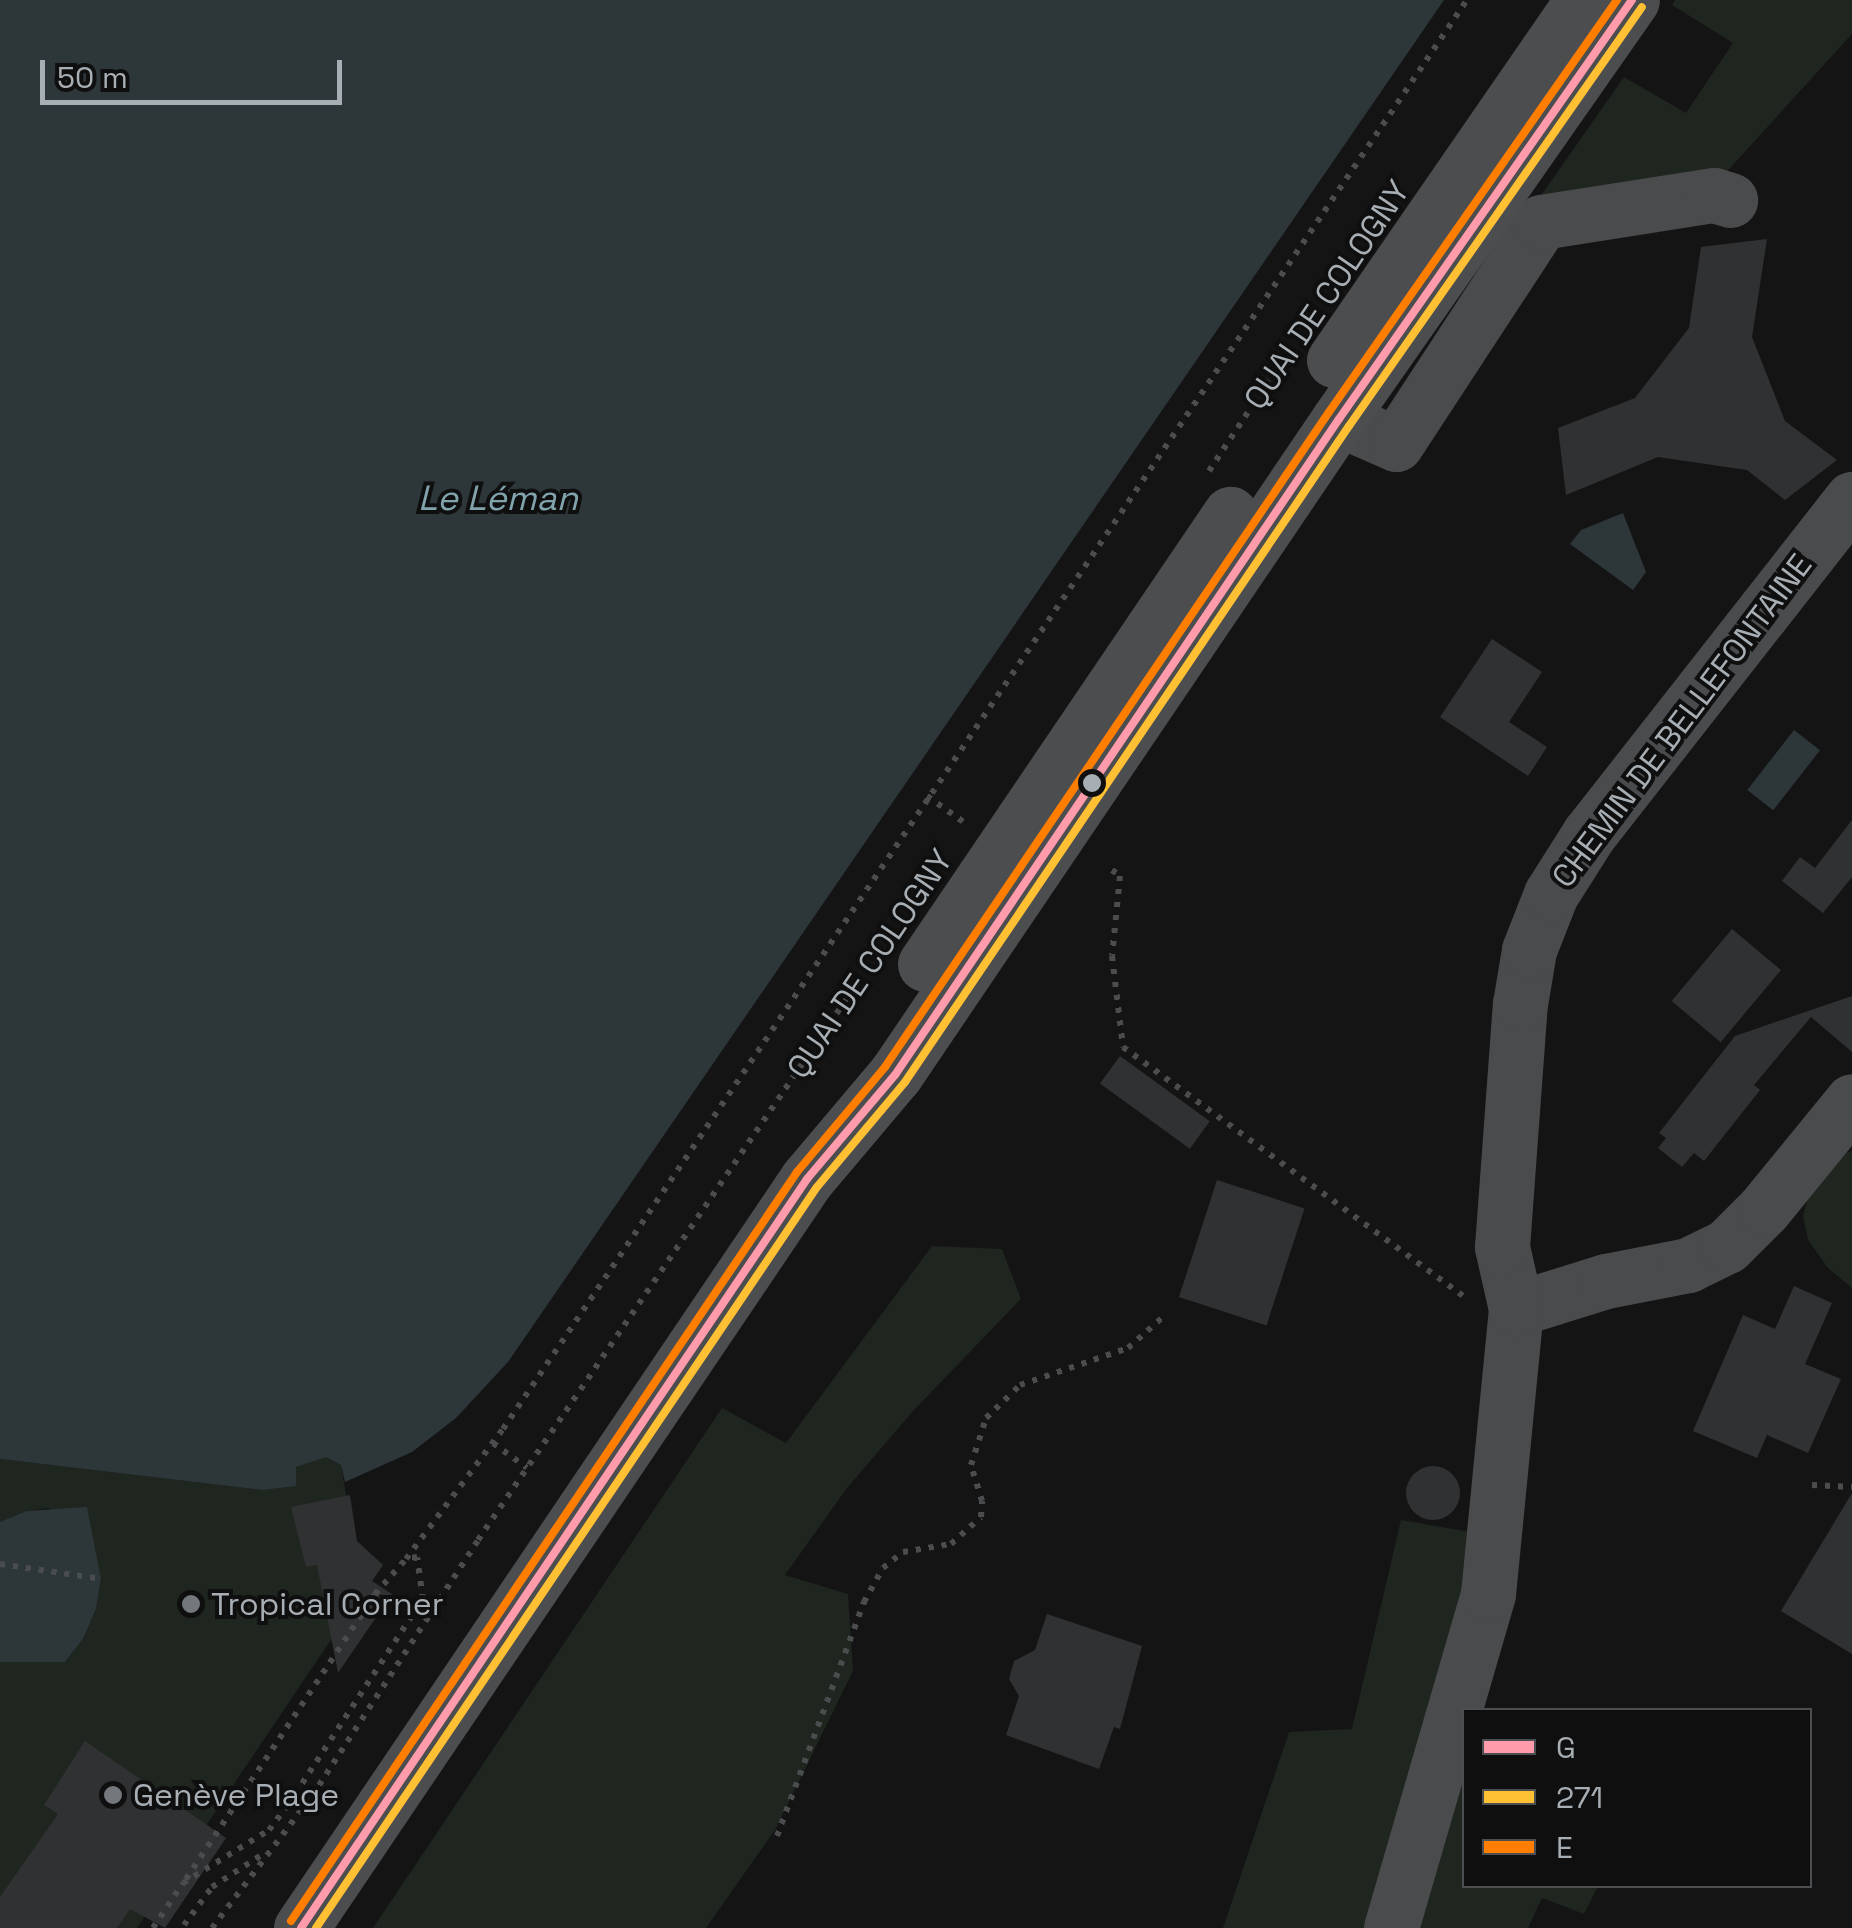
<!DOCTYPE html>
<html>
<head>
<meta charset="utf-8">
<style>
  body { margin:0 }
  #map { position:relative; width:1852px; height:1928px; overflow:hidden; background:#141415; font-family:"Space Grotesk",sans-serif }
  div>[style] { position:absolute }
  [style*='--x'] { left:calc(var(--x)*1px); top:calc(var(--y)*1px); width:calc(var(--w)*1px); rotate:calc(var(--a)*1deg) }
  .green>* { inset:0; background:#1f251f }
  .water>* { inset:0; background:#2d3639; transform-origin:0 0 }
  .building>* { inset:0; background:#303132; transform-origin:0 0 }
  .round { border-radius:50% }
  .path>* { height:6px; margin-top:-3px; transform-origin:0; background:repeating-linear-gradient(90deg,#4a4c4e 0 5px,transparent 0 13px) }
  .minor>* { height:55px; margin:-27.5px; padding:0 27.5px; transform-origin:27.5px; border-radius:27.5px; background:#494b4d }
  .major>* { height:55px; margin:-27.5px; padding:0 27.5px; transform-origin:27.5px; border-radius:27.5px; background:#4c4d4f }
  .bus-1>* { height:8px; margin:-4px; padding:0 4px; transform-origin:4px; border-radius:4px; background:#ff9baa }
  .bus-2>* { height:8px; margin:-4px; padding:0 4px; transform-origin:4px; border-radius:4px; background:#ffc034 }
  .bus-3>* { height:8px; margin:-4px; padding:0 4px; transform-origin:4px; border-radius:4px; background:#ff7e00 }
  .dots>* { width:28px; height:28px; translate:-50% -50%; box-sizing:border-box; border:5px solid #0f0f10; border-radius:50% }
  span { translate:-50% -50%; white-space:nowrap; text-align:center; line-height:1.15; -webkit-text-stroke:8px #0f0f10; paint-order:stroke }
  .street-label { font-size:32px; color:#a7aeb4 }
  .poi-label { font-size:32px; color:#a7aeb4 }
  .left { translate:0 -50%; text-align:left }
  .water-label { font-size:35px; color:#81a3ac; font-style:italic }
  .legend { position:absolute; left:1462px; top:1708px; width:350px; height:180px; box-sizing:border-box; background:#0f0f10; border:2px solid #4c4f52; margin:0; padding:12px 18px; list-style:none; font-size:30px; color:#a7aeb4 }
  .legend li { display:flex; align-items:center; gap:20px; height:50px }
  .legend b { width:50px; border:2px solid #4c4f52 }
  .scale { position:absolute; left:40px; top:60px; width:302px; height:45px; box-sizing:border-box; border:5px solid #a7aeb4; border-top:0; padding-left:12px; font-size:30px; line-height:35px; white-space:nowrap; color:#a7aeb4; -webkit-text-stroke:8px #0f0f10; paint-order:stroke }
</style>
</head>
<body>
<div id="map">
  <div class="green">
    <i style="clip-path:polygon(1675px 0,1852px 0,1852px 34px,1721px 178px,1535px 204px,1624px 77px,1686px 113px,1733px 43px,1672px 5px)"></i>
    <i style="clip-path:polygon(1852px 1151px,1852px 1288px,1828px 1268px,1808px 1240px,1803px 1216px,1809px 1192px,1834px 1156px)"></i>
    <i style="clip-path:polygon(932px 1246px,1002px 1249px,1021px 1299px,914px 1410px,847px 1488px,785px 1575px,848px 1594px,853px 1671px,775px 1830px,706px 1928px,373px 1928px,722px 1408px,786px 1443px)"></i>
    <i style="clip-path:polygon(326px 1456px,341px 1465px,354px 1542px,382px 1564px,137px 1928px,0 1928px,0 1662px,66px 1661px,83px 1639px,96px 1609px,101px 1579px,49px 1508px,26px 1511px,0 1522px,0 1459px,262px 1490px,296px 1467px)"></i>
    <i style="clip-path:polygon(1401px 1520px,1471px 1532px,1461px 1629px,1370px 1928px,1223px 1928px,1289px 1732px,1352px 1729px)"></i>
    <i style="clip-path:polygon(1464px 1762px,1464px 1886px,1598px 1886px,1584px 1914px,1542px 1898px,1528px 1928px,1412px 1928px)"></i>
  </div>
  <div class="water">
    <i style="clip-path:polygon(0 0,1444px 0,508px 1362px,456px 1418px,412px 1452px,345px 1482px,341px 1465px,326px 1457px,296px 1467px,296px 1486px,262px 1490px,0 1459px)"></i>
    <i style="clip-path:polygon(1623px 513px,1646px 572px,1633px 590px,1570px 544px,1581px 530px)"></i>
    <i style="left:1794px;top:730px;width:33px;height:76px;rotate:38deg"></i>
    <i style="clip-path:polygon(87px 1507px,101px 1579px,96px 1609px,83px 1639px,65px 1662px,0 1662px,0 1522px,26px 1511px)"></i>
  </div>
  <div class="building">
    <i style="clip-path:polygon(1767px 239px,1752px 337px,1785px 421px,1837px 460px,1785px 500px,1747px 470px,1658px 457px,1566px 495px,1558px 428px,1635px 398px,1689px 328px,1701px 247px)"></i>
    <i style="clip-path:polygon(1492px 639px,1542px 672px,1509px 722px,1547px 747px,1528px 776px,1440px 717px)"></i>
    <i style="clip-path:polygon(1852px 820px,1852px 877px,1823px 913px,1782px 881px,1800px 857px,1815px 868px)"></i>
    <i style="left:1732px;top:929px;width:64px;height:94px;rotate:40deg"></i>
    <i style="clip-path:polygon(1852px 996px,1852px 1052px,1811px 1017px,1754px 1085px,1760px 1090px,1704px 1161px,1694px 1153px,1682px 1167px,1658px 1148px,1666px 1138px,1659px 1133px,1735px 1036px)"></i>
    <i style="left:1120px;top:1056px;width:111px;height:34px;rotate:36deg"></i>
    <i style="left:1217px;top:1180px;width:92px;height:123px;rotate:18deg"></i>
    <i style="clip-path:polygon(1794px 1286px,1832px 1303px,1805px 1364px,1841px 1379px,1808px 1453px,1767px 1435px,1757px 1458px,1693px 1431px,1743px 1315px,1775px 1329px)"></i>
    <i class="round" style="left:1406px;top:1466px;width:54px;height:54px"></i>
    <i style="clip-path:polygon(1852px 1493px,1852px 1654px,1781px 1611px)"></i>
    <i style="clip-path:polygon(350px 1495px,357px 1541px,383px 1565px,372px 1581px,392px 1594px,338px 1673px,317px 1565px,306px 1567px,291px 1507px)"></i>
    <i style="clip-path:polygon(1047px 1614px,1142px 1646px,1120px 1729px,1114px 1727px,1099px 1769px,1006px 1735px,1019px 1696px,1009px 1679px,1014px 1661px,1035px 1650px)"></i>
    <i style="clip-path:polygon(85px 1741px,226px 1838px,165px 1928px,130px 1909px,117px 1928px,0 1928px,0 1897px,58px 1814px,44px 1805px)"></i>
  </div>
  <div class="path">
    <i style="--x:1209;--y:471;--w:138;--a:-56.5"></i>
    <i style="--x:927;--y:796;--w:47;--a:35.4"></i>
    <i style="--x:1112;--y:870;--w:10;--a:37"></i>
    <i style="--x:1120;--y:876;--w:80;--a:95.7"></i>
    <i style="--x:1112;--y:956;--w:92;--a:83.1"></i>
    <i style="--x:1123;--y:1047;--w:421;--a:36.2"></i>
    <i style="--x:493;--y:1443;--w:42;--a:36.3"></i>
    <i style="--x:1812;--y:1485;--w:40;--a:2.9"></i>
    <i style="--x:0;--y:1564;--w:102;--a:8.4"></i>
    <i style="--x:777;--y:1836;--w:250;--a:-69.6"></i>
    <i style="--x:864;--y:1602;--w:39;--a:-61"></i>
    <i style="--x:883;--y:1568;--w:26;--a:-39"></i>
    <i style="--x:903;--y:1552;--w:49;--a:-9.5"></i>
    <i style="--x:951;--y:1544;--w:40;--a:-42"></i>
    <i style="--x:981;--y:1517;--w:16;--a:-86"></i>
    <i style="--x:982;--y:1501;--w:38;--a:-107"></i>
    <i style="--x:971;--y:1465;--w:49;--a:-72.3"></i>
    <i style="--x:986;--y:1418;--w:47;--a:-44.1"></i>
    <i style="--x:1020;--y:1385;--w:114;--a:-18.9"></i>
    <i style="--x:1128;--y:1348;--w:48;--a:-41.6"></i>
    <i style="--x:186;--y:1879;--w:342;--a:-56.4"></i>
    <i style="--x:375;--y:1594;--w:47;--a:-48.5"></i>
    <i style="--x:184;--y:1925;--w:47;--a:-53.6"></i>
    <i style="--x:212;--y:1887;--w:57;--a:-32.9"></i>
    <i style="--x:153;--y:1928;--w:54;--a:-56.3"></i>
    <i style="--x:183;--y:1883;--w:101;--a:-31.6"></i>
    <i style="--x:269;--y:1830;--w:31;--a:-53"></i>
    <i style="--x:288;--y:1805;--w:246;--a:-56.8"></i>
    <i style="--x:423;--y:1599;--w:42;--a:-98.1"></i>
    <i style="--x:417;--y:1557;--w:11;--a:170"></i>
    <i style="--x:406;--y:1559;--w:162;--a:-53.3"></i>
    <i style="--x:503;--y:1429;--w:1724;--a:-56"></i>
    <i style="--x:212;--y:1928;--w:166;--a:-52.9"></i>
    <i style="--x:312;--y:1796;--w:305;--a:-57"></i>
    <i style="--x:478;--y:1540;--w:713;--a:-55.75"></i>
  </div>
  <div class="minor">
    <i style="--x:1339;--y:419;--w:62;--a:23.7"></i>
    <i style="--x:1396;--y:444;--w:265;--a:-56.8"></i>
    <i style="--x:1541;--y:222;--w:175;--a:-8.9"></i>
    <i style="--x:1714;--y:195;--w:17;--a:17"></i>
    <i style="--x:1516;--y:1309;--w:94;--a:-17.3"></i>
    <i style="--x:1606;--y:1281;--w:84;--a:-11"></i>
    <i style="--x:1688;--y:1265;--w:43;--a:-26"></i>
    <i style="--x:1727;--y:1246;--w:52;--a:-45"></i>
    <i style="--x:1764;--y:1209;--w:139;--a:-50.8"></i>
    <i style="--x:1391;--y:1928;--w:348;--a:-73.8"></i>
    <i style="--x:1488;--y:1594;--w:286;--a:-84.4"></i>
    <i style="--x:1516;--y:1309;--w:64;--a:-102.7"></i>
    <i style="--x:1502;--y:1247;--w:244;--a:-85.8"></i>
    <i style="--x:1520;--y:1004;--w:55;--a:-80.5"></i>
    <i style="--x:1529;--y:950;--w:60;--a:-68.6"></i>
    <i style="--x:1551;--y:894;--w:71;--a:-57.7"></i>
    <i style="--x:1589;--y:834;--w:426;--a:-51.9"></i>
  </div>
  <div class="major">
    <i style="--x:1334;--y:360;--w:437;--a:-55.4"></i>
    <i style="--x:925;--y:964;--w:544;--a:-55.87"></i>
    <i style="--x:301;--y:1928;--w:904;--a:-55.96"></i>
    <i style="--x:807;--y:1179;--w:136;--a:-49.8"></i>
    <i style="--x:895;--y:1075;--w:792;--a:-55.91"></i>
    <i style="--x:1339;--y:419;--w:511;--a:-55.04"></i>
  </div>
  <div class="bus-1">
    <i style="--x:301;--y:1928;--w:904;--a:-55.96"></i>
    <i style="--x:807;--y:1179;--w:136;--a:-49.8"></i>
    <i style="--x:895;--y:1075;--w:792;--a:-55.91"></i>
    <i style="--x:1339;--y:419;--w:511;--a:-55.04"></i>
  </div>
  <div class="bus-2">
    <i style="--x:316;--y:1928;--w:894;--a:-55.94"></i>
    <i style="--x:817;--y:1187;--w:137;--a:-50"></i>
    <i style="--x:905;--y:1082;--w:792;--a:-55.91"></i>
    <i style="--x:1349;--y:426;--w:511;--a:-55.04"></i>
  </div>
  <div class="bus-3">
    <i style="--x:291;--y:1921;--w:904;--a:-55.96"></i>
    <i style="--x:797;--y:1172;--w:137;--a:-50"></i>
    <i style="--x:885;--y:1067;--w:791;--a:-55.87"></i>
    <i style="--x:1329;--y:412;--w:503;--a:-55.05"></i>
  </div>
  <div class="dots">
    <i style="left:1092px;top:783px;background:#a7aeb4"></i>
    <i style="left:191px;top:1604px;background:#74787c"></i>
    <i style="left:113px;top:1795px;background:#74787c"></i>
  </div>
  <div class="street-label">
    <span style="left:1327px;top:295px;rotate:-56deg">QUAI DE COLOGNY</span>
    <span style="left:1682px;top:721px;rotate:-53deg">CHEMIN DE BELLEFONTAINE</span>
    <span style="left:870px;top:964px;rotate:-56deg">QUAI DE COLOGNY</span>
  </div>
  <div class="poi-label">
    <span class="left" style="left:211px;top:1604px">Tropical Corner</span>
    <span class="left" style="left:133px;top:1795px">Genève Plage</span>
  </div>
  <div class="water-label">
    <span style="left:498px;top:498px">Le Léman</span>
  </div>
  <ul class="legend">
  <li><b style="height:12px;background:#ff9baa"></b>G</li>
  <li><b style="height:12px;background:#ffc034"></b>271</li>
  <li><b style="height:12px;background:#ff7e00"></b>E</li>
  </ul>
  <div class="scale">50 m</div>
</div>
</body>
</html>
